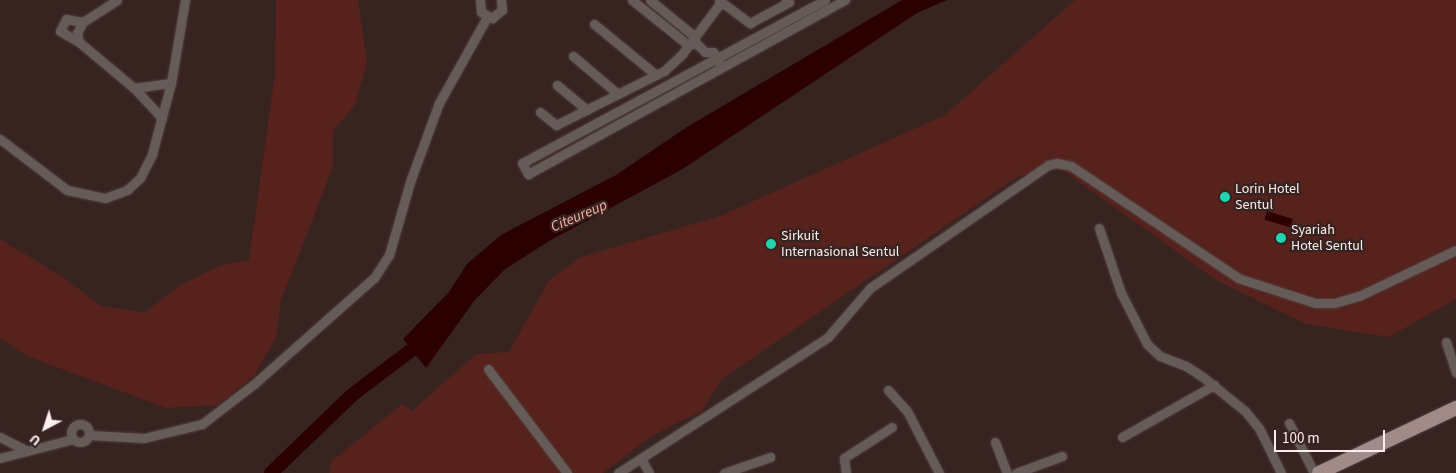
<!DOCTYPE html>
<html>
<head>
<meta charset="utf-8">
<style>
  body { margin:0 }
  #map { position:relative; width:1456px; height:473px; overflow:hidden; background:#372421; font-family:"Source Sans 3",sans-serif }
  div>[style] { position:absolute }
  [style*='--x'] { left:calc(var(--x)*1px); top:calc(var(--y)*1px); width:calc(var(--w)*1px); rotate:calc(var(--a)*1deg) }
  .green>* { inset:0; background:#57211c }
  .water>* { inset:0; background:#2b0001; transform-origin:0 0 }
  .river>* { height:14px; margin:-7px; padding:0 7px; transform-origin:7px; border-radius:7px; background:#2b0001 }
  .roads { filter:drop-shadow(0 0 1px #53403d) drop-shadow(0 0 1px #53403d) }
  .minor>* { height:9px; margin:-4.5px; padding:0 4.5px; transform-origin:4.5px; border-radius:4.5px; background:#655b59 }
  .minor>.ring { margin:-4.5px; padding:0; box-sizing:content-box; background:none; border:9px solid #655b59; border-radius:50% }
  .primary>* { height:14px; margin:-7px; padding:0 7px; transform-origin:7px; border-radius:7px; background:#a08b88 }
  .dots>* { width:14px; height:14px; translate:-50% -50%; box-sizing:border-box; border:2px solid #372421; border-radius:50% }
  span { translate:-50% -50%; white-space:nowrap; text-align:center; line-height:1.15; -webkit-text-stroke:4.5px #372421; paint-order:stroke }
  .poi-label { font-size:14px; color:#fceeec }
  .left { translate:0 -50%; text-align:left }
  .water-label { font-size:15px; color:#fbaea4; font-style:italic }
  .north { position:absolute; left:20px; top:403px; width:50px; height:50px; -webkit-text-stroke:4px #372421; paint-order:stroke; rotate:220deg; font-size:14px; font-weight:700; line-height:20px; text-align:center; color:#fceeec }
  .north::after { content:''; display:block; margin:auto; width:18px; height:22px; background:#fceeec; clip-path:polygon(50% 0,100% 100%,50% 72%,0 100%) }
  .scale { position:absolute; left:1274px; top:430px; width:111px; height:22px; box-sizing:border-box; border:2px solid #fceeec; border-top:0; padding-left:6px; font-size:15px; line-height:18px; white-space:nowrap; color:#fceeec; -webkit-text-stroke:4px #372421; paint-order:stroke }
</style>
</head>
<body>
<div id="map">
  <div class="green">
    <i style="clip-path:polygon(276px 0,358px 0,367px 62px,355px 105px,333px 131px,333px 167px,281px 300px,276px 338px,254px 376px,218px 405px,166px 408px,27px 356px,0 338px,0 239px,63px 277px,101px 306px,144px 313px,180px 285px,219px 266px,249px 260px,275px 74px)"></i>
    <i style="clip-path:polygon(1075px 0,1456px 0,1456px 299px,1389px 337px,1306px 324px,1216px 280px,1061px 169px,1017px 177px,722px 379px,702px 411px,655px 434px,603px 473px,329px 473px,331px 462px,402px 404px,412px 411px,476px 354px,509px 352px,549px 280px,581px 257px,720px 216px,945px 115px)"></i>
  </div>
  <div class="water">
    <i style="clip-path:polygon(902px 0,947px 0,917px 13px,681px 170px,549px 241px,504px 270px,474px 301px,426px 368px,403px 339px,449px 292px,467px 264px,501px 235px,616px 175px,687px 127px)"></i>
    <i style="left:1267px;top:211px;width:27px;height:9px;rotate:17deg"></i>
  </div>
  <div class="river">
    <i style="--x:271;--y:473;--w:112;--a:-43.9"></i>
    <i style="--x:352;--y:395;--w:93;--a:-37.1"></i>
  </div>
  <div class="roads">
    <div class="minor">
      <i style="--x:117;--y:0;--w:40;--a:147.1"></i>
      <i style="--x:83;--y:22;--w:13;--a:119"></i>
      <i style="--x:77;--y:33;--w:9;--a:77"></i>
      <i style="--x:79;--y:42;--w:72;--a:39.9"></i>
      <i style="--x:134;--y:88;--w:41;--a:47"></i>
      <i style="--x:480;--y:0;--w:12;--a:85"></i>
      <i style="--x:481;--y:12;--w:13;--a:29"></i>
      <i style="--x:492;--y:18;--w:13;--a:-39"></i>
      <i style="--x:502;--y:10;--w:10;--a:-96"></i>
      <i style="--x:632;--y:0;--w:72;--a:38.8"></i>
      <i style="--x:688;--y:45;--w:5;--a:-11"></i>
      <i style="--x:650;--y:0;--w:57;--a:39.3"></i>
      <i style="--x:694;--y:36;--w:7;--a:74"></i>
      <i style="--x:696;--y:43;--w:13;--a:45"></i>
      <i style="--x:705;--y:52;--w:8;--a:0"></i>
      <i style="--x:713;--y:52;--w:13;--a:61"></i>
      <i style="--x:719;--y:0;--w:39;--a:37"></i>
      <i style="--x:750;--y:23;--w:44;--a:-28.3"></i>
      <i style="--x:789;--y:2;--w:4;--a:-146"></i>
      <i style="--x:825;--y:0;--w:344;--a:151.7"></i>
      <i style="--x:522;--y:163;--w:13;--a:61"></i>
      <i style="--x:528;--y:174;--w:362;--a:-28.8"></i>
      <i style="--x:594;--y:24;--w:80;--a:39.4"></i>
      <i style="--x:79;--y:42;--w:22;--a:-150"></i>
      <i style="--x:60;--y:31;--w:13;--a:-63"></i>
      <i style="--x:66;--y:19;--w:17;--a:10"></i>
      <i style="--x:573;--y:56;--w:59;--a:40.2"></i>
      <i style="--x:557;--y:85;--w:39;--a:40"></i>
      <i style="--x:134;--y:88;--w:37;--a:-8"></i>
      <i style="--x:540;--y:112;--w:21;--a:39"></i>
      <i style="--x:556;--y:125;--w:121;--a:-26.6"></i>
      <i style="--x:664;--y:71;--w:25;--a:-43"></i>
      <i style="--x:682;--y:54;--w:65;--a:-53.1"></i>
      <i style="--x:0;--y:139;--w:84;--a:37.3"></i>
      <i style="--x:67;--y:190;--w:39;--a:12"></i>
      <i style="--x:105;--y:198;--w:23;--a:-20"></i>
      <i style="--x:127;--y:190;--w:18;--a:-43"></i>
      <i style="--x:140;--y:178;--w:27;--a:-63"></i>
      <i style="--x:152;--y:154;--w:73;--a:-75"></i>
      <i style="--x:171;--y:83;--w:84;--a:-80.4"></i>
      <i style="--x:1099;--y:228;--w:69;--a:71.3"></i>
      <i style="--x:1121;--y:293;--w:57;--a:63"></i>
      <i style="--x:1147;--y:344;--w:18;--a:43"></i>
      <i style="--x:1160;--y:356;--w:28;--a:21"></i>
      <i style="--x:1186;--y:366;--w:20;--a:33"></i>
      <i style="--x:1203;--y:377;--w:54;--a:39"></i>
      <i style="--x:1245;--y:411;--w:22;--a:51"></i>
      <i style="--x:1259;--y:428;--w:50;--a:63.9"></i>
      <i style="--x:1446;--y:342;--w:32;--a:72"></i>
      <i style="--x:488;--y:369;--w:131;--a:52.8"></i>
      <i style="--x:888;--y:390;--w:28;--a:48"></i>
      <i style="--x:907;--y:411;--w:70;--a:62.7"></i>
      <i style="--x:1289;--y:423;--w:56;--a:63.4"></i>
      <i class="ring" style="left:71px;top:424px;width:9px;height:9px"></i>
      <i style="--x:89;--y:435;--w:55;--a:3.1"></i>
      <i style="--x:144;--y:438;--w:60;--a:-13.6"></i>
      <i style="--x:202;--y:424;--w:66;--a:-37.6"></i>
      <i style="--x:254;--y:384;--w:160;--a:-41.5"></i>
      <i style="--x:374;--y:278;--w:27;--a:-57"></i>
      <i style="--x:389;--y:255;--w:79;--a:-73.9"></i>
      <i style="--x:411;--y:179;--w:81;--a:-69.8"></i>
      <i style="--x:439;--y:103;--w:98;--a:-60.8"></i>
      <i style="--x:0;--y:437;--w:29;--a:27"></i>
      <i style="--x:1122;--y:437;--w:106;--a:-29.5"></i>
      <i style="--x:995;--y:442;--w:33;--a:69"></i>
      <i style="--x:0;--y:458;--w:75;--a:-14.6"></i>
      <i style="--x:641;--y:459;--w:16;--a:60"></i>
      <i style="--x:618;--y:473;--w:250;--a:-32.9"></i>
      <i style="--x:828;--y:337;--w:65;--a:-49.4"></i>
      <i style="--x:870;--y:288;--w:216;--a:-34.6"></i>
      <i style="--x:1048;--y:165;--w:9;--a:-13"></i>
      <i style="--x:1057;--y:163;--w:14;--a:12"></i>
      <i style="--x:1071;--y:166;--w:201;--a:33.8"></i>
      <i style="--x:1238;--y:278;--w:81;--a:18"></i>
      <i style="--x:1315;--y:303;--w:19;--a:0"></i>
      <i style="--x:1334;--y:303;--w:26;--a:-16"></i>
      <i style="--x:1359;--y:296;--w:107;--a:-25.4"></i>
      <i style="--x:724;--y:473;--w:49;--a:-19.2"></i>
      <i style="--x:846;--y:473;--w:15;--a:-98"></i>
      <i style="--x:844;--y:458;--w:57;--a:-32.9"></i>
      <i style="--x:1016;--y:473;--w:49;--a:-20.3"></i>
    </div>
    <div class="primary">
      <i style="--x:1319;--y:473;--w:152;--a:-25.4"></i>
    </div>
  </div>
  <div class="dots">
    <i style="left:1225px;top:197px;background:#20d5b0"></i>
    <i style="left:1281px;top:238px;background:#20d5b0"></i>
    <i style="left:771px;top:244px;background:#20d5b0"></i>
  </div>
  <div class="poi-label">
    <span class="left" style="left:1235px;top:197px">Lorin Hotel<br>Sentul</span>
    <span class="left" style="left:1291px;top:238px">Syariah<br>Hotel Sentul</span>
    <span class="left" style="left:781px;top:244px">Sirkuit<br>Internasional Sentul</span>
  </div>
  <div class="water-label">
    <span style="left:579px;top:216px;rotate:-23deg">Citeureup</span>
  </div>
  <div class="north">U</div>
  <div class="scale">100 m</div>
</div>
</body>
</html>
